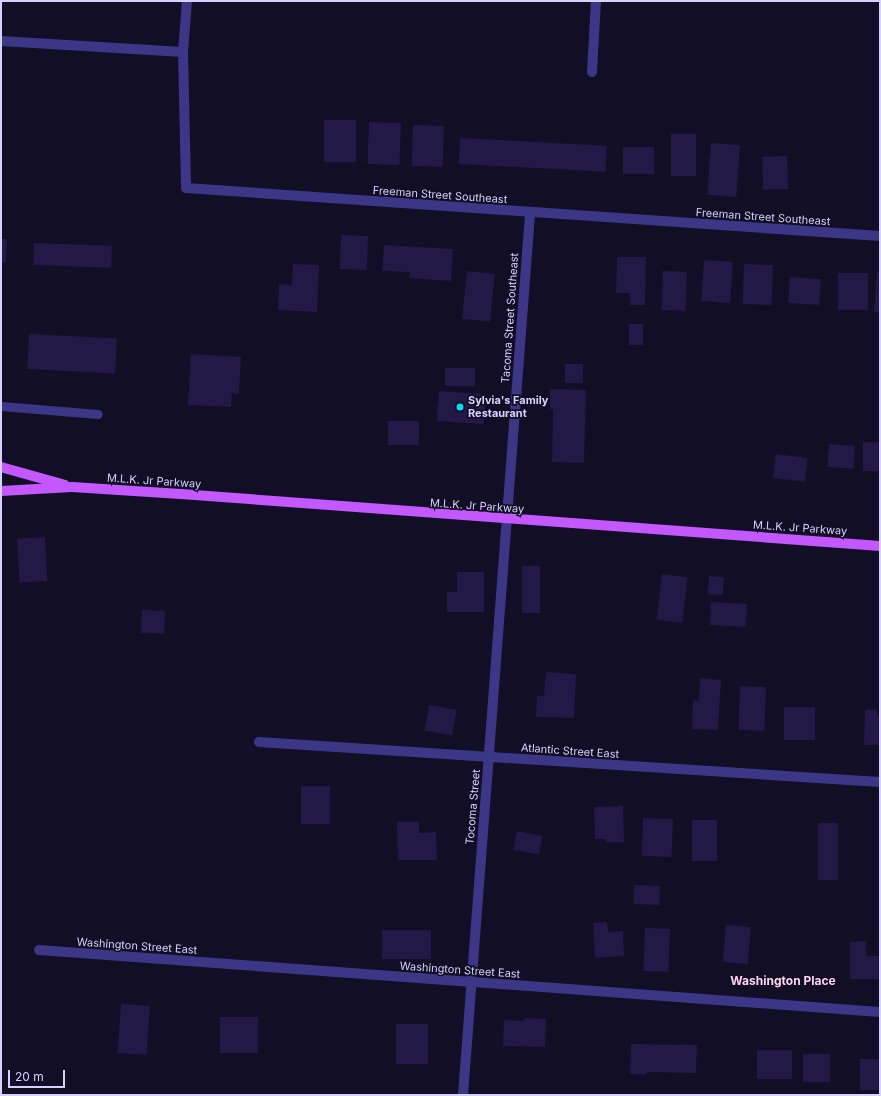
<!DOCTYPE html>
<html>
<head>
<meta charset="utf-8">
<style>
  body { margin:0 }
  #map { position:relative; width:881px; height:1096px; overflow:hidden; background:#120e25; font-family:Inter,sans-serif }
  div>[style] { position:absolute }
  [style*='--x'] { left:calc(var(--x)*1px); top:calc(var(--y)*1px); width:calc(var(--w)*1px); rotate:calc(var(--a)*1deg) }
  .building>* { inset:0; background:#231946; transform-origin:0 0 }
  .lane>* { height:9px; margin:-4.5px; padding:0 4.5px; transform-origin:4.5px; border-radius:4.5px; background:#3b3786 }
  .street>* { height:10px; margin:-5px; padding:0 5px; transform-origin:5px; border-radius:5px; background:#3b3786 }
  .primary>* { height:10px; margin:-5px; padding:0 5px; transform-origin:5px; border-radius:5px; background:#c458ff }
  .dots>* { width:11px; height:11px; translate:-50% -50%; box-sizing:border-box; border:2px solid #120e25; border-radius:50% }
  span { translate:-50% -50%; white-space:nowrap; text-align:center; line-height:1.15; -webkit-text-stroke:3.5px #120e25; paint-order:stroke }
  .street-label { font-size:11px; color:#d7d1ff }
  .poi-label { font-size:11px; color:#d7d1ff; font-weight:700 }
  .left { translate:0 -50%; text-align:left }
  .neighbourhood-label { font-size:12px; color:#ffd3ee; font-weight:700 }
  .frame { position:absolute; inset:0; border:2px solid #d7d1ff; pointer-events:none }
  .scale { position:absolute; left:8px; top:1070px; width:57px; height:18px; box-sizing:border-box; border:2px solid #d7d1ff; border-top:0; padding-left:5px; font-size:12px; line-height:14px; white-space:nowrap; color:#d7d1ff; -webkit-text-stroke:3px #120e25; paint-order:stroke }
</style>
</head>
<body>
<div id="map">
  <div class="building">
    <i style="left:324px;top:120px;width:32px;height:42px"></i>
    <i style="left:369px;top:122px;width:32px;height:42px;rotate:2deg"></i>
    <i style="left:413px;top:125px;width:31px;height:41px;rotate:2deg"></i>
    <i style="left:671px;top:134px;width:25px;height:42px"></i>
    <i style="left:460px;top:138px;width:147px;height:26px;rotate:3deg"></i>
    <i style="left:711px;top:143px;width:29px;height:52px;rotate:4deg"></i>
    <i style="left:623px;top:147px;width:31px;height:27px"></i>
    <i style="left:787px;top:156px;width:33px;height:25px;rotate:88deg"></i>
    <i style="left:341px;top:235px;width:27px;height:34px;rotate:2deg"></i>
    <i style="clip-path:polygon(1px 239px,7px 239px,6px 262px,1px 262px)"></i>
    <i style="left:34px;top:243px;width:78px;height:22px;rotate:2deg"></i>
    <i style="clip-path:polygon(384px 245px,453px 249px,451px 281px,409px 278px,410px 272px,382px 271px)"></i>
    <i style="clip-path:polygon(617px 257px,646px 257px,645px 305px,630px 305px,630px 293px,616px 293px)"></i>
    <i style="left:704px;top:260px;width:29px;height:41px;rotate:4deg"></i>
    <i style="clip-path:polygon(293px 264px,319px 265px,317px 312px,278px 310px,279px 284px,292px 285px)"></i>
    <i style="left:744px;top:264px;width:29px;height:40px;rotate:2deg"></i>
    <i style="left:467px;top:271px;width:28px;height:48px;rotate:6deg"></i>
    <i style="left:663px;top:271px;width:24px;height:39px;rotate:2deg"></i>
    <i style="clip-path:polygon(877px 271px,880px 271px,880px 312px,874px 312px)"></i>
    <i style="left:838px;top:273px;width:30px;height:37px"></i>
    <i style="left:790px;top:277px;width:31px;height:26px;rotate:4deg"></i>
    <i style="left:629px;top:324px;width:14px;height:21px"></i>
    <i style="left:29px;top:334px;width:88px;height:35px;rotate:3deg"></i>
    <i style="clip-path:polygon(191px 354px,241px 357px,239px 394px,232px 393px,231px 407px,188px 405px)"></i>
    <i style="left:565px;top:364px;width:18px;height:19px"></i>
    <i style="left:445px;top:368px;width:30px;height:18px"></i>
    <i style="clip-path:polygon(550px 389px,586px 390px,584px 463px,552px 462px,553px 409px,550px 409px)"></i>
    <i style="left:439px;top:391px;width:47px;height:30px;rotate:4deg"></i>
    <i style="left:388px;top:421px;width:31px;height:24px"></i>
    <i style="left:863px;top:442px;width:17px;height:29px"></i>
    <i style="left:829px;top:444px;width:26px;height:23px;rotate:4deg"></i>
    <i style="left:776px;top:454px;width:32px;height:24px;rotate:7deg"></i>
    <i style="left:45px;top:537px;width:44px;height:28px;rotate:87deg"></i>
    <i style="left:522px;top:566px;width:18px;height:47px"></i>
    <i style="clip-path:polygon(457px 572px,484px 572px,484px 612px,447px 612px,447px 592px,457px 592px)"></i>
    <i style="left:662px;top:574px;width:26px;height:46px;rotate:7deg"></i>
    <i style="left:709px;top:576px;width:15px;height:18px;rotate:4deg"></i>
    <i style="left:711px;top:602px;width:36px;height:23px;rotate:3deg"></i>
    <i style="left:142px;top:610px;width:23px;height:23px;rotate:2deg"></i>
    <i style="clip-path:polygon(546px 672px,576px 674px,574px 718px,536px 717px,537px 696px,544px 696px)"></i>
    <i style="clip-path:polygon(700px 678px,721px 680px,718px 730px,692px 729px,693px 700px,699px 701px)"></i>
    <i style="left:740px;top:686px;width:26px;height:44px;rotate:2deg"></i>
    <i style="left:429px;top:705px;width:28px;height:26px;rotate:10deg"></i>
    <i style="left:784px;top:707px;width:31px;height:33px"></i>
    <i style="clip-path:polygon(877px 709px,877px 716px,880px 716px,880px 745px,864px 745px,865px 710px)"></i>
    <i style="left:301px;top:786px;width:29px;height:38px"></i>
    <i style="clip-path:polygon(623px 806px,624px 842px,606px 842px,606px 839px,595px 839px,594px 807px)"></i>
    <i style="left:643px;top:818px;width:30px;height:38px;rotate:2deg"></i>
    <i style="left:692px;top:820px;width:25px;height:41px"></i>
    <i style="clip-path:polygon(397px 822px,419px 822px,419px 833px,436px 832px,437px 860px,398px 860px)"></i>
    <i style="left:818px;top:823px;width:20px;height:57px"></i>
    <i style="left:517px;top:831px;width:26px;height:19px;rotate:11deg"></i>
    <i style="left:634px;top:885px;width:26px;height:19px;rotate:2deg"></i>
    <i style="clip-path:polygon(607px 922px,608px 932px,623px 931px,624px 956px,595px 958px,593px 923px)"></i>
    <i style="left:726px;top:925px;width:25px;height:37px;rotate:5deg"></i>
    <i style="left:645px;top:928px;width:25px;height:43px;rotate:2deg"></i>
    <i style="left:382px;top:930px;width:49px;height:29px"></i>
    <i style="clip-path:polygon(866px 941px,866px 956px,880px 956px,880px 979px,850px 979px,850px 942px)"></i>
    <i style="left:121px;top:1004px;width:29px;height:49px;rotate:4deg"></i>
    <i style="left:220px;top:1017px;width:38px;height:36px"></i>
    <i style="clip-path:polygon(524px 1018px,546px 1019px,545px 1047px,503px 1046px,504px 1020px,524px 1021px)"></i>
    <i style="left:396px;top:1024px;width:32px;height:40px"></i>
    <i style="clip-path:polygon(631px 1044px,697px 1045px,696px 1073px,647px 1072px,647px 1074px,630px 1074px)"></i>
    <i style="left:757px;top:1050px;width:35px;height:29px"></i>
    <i style="left:803px;top:1054px;width:27px;height:28px"></i>
    <i style="left:860px;top:1059px;width:20px;height:31px"></i>
  </div>
  <div class="lane">
    <i style="--x:1;--y:406;--w:97;--a:4.7"></i>
  </div>
  <div class="street">
    <i style="--x:187;--y:1;--w:51;--a:94.5"></i>
    <i style="--x:183;--y:52;--w:136;--a:88.7"></i>
    <i style="--x:186;--y:188;--w:696;--a:3.96"></i>
    <i style="--x:1;--y:41;--w:182;--a:3.5"></i>
    <i style="--x:592;--y:72;--w:71;--a:-86.8"></i>
    <i style="--x:259;--y:742;--w:622;--a:3.69"></i>
    <i style="--x:39;--y:950;--w:843;--a:4.22"></i>
    <i style="--x:463;--y:1095;--w:884;--a:-85.65"></i>
  </div>
  <div class="primary">
    <i style="--x:1;--y:467;--w:66;--a:15.7"></i>
    <i style="--x:1;--y:491;--w:71;--a:-3.2"></i>
    <i style="--x:72;--y:487;--w:109;--a:3.7"></i>
    <i style="--x:181;--y:494;--w:701;--a:4.25"></i>
  </div>
  <div class="dots">
    <i style="left:460px;top:407px;background:#00defc"></i>
  </div>
  <div class="street-label">
    <span style="left:440px;top:195px;rotate:4deg">Freeman Street Southeast</span>
    <span style="left:763px;top:217px;rotate:4deg">Freeman Street Southeast</span>
    <span style="left:510px;top:318px;rotate:-86deg">Tacoma Street Southeast</span>
    <span style="left:154px;top:481px;rotate:4deg">M.L.K. Jr Parkway</span>
    <span style="left:477px;top:506px;rotate:4deg">M.L.K. Jr Parkway</span>
    <span style="left:800px;top:528px;rotate:4deg">M.L.K. Jr Parkway</span>
    <span style="left:570px;top:751px;rotate:4deg">Atlantic Street East</span>
    <span style="left:473px;top:807px;rotate:-85deg">Tocoma Street</span>
    <span style="left:137px;top:946px;rotate:4deg">Washington Street East</span>
    <span style="left:460px;top:970px;rotate:4deg">Washington Street East</span>
  </div>
  <div class="poi-label">
    <span class="left" style="left:468px;top:407px">Sylvia's Family<br>Restaurant</span>
  </div>
  <div class="neighbourhood-label">
    <span style="left:783px;top:981px">Washington Place</span>
  </div>
  <div class="frame"></div>
  <div class="scale">20 m</div>
</div>
</body>
</html>
